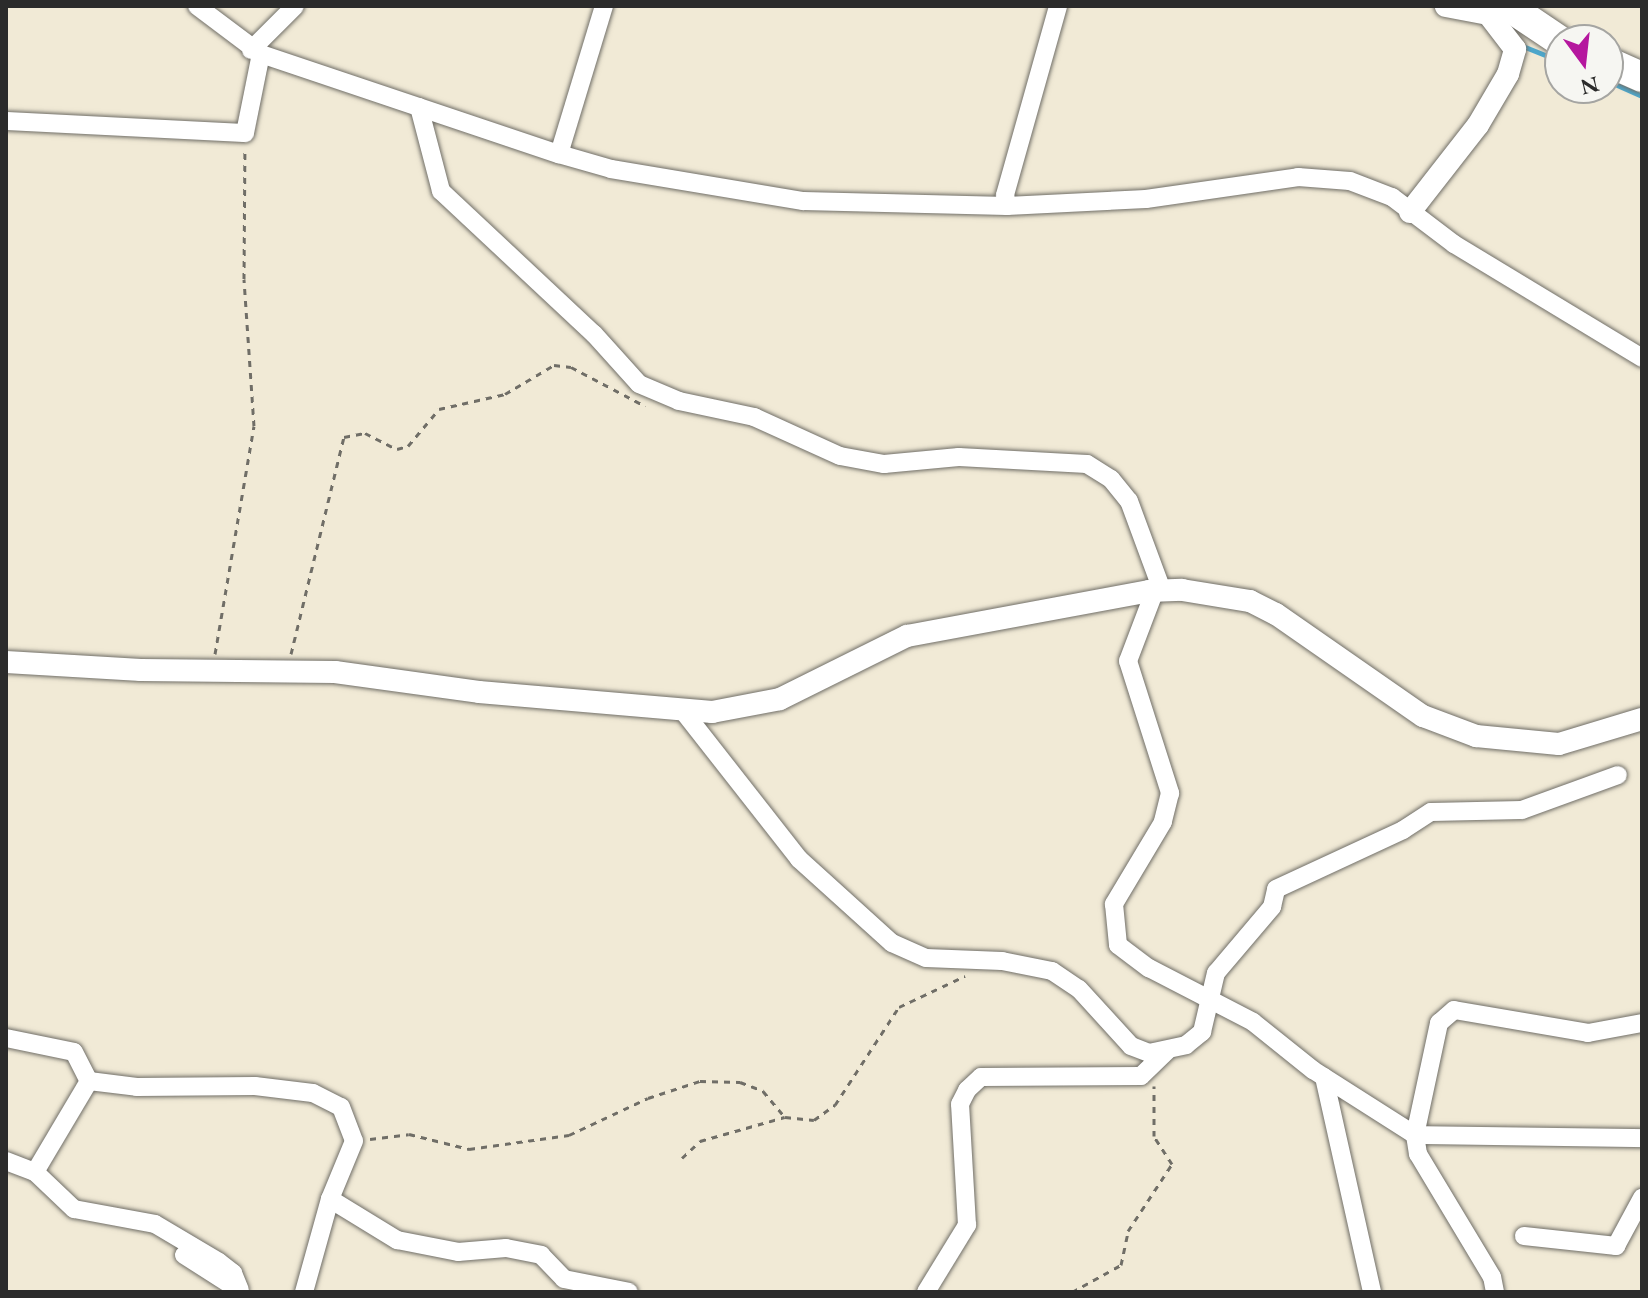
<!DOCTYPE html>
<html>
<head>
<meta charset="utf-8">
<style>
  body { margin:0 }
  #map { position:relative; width:1648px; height:1298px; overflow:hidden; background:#f1ead6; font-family:"EB Garamond",serif }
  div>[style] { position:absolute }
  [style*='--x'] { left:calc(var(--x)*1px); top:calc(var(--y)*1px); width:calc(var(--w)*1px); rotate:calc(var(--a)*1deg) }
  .stream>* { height:5px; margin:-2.5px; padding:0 2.5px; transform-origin:2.5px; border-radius:2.5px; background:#4da7cb }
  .path>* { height:3px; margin-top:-1.5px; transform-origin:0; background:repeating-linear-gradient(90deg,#706e67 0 6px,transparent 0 12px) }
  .roads { filter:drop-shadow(0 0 2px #706e67) drop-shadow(0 0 2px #706e67) }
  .minor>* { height:18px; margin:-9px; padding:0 9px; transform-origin:9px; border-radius:9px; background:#fff }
  .tertiary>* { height:22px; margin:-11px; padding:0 11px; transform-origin:11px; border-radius:11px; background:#fff }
  .trunk>* { height:30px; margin:-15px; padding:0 15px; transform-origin:15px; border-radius:15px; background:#fff }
  span { translate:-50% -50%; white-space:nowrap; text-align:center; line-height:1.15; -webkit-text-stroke:6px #f6f6f2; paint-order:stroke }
  .frame { position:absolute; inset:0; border:8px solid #2b2b2b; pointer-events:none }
  .north { position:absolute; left:1544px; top:24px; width:80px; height:80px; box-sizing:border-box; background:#f6f6f2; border:2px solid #a5a5a2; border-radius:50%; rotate:165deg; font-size:22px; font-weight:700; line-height:32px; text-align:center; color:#2b2b2b }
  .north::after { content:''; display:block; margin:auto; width:28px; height:36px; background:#b5179e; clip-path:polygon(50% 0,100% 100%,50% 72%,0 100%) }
</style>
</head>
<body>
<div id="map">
  <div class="stream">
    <i style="--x:1520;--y:45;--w:43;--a:21.8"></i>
    <i style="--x:1608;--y:81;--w:37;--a:24"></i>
  </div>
  <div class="path">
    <i style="--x:215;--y:654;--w:231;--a:-80.3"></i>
    <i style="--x:254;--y:426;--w:147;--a:-93.9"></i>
    <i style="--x:244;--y:279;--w:130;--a:-89.6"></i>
    <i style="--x:291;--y:654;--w:223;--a:-76.3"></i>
    <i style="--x:344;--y:437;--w:21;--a:-11"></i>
    <i style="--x:365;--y:433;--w:36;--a:27"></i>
    <i style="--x:397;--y:449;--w:11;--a:-15"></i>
    <i style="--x:408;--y:446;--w:48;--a:-50"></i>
    <i style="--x:439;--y:409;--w:68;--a:-12.8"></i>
    <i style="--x:505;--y:394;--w:57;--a:-30.6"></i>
    <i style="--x:554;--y:365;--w:17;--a:7"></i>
    <i style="--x:571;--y:367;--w:84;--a:27.8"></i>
    <i style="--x:370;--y:1139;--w:39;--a:-7"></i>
    <i style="--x:409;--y:1134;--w:62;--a:14"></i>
    <i style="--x:469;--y:1149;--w:101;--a:-8"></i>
    <i style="--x:569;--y:1135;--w:87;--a:-25.1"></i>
    <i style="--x:648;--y:1098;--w:55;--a:-18.1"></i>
    <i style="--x:700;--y:1081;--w:40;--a:1.4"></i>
    <i style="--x:740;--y:1082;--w:25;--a:21"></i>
    <i style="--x:763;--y:1091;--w:34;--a:50"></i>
    <i style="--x:785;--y:1117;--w:29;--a:6"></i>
    <i style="--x:814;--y:1120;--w:26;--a:-36"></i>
    <i style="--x:835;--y:1105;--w:117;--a:-56.9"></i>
    <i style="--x:899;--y:1007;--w:73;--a:-25.2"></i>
    <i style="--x:682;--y:1158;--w:25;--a:-43"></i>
    <i style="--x:700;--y:1141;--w:88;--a:-15.8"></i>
    <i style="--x:1072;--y:1292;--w:56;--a:-28.9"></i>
    <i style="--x:1121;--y:1265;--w:35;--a:-78"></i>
    <i style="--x:1128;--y:1231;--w:80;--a:-56.7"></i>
    <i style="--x:1172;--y:1164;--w:33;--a:-123"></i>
    <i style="--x:1154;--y:1136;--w:50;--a:-90"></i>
  </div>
  <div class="roads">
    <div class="minor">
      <i style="--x:197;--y:6;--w:80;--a:36.9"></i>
      <i style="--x:261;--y:54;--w:314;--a:18.6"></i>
      <i style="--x:559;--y:154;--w:54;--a:16.1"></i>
      <i style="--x:611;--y:169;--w:195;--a:9.5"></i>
      <i style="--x:803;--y:201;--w:204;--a:1.4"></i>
      <i style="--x:1007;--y:206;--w:139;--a:-2.9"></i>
      <i style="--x:1146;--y:199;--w:154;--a:-8.2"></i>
      <i style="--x:1298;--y:177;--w:52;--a:4.4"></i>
      <i style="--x:1350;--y:181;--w:45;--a:20.9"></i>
      <i style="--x:1392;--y:197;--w:78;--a:37.2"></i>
      <i style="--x:1454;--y:244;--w:220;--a:31.2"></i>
      <i style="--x:251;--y:50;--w:62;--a:-45"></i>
      <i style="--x:419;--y:107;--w:87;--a:75.3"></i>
      <i style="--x:441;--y:191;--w:209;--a:43.1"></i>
      <i style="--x:594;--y:334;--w:67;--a:48"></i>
      <i style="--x:639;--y:384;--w:43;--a:23"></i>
      <i style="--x:679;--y:401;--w:77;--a:12"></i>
      <i style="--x:754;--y:417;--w:94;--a:24.4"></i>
      <i style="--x:840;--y:456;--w:45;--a:10.3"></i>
      <i style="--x:884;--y:464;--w:75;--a:-5.3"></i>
      <i style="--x:959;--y:457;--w:128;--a:3.1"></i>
      <i style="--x:1087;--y:464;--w:28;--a:32"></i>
      <i style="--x:1111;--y:479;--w:28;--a:51"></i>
      <i style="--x:1129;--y:501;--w:95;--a:69.7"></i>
      <i style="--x:6;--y:121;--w:239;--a:2.9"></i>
      <i style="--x:245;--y:133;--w:81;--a:-78.6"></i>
      <i style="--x:559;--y:154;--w:155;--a:-73.1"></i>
      <i style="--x:1007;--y:206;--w:11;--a:-100"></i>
      <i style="--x:1005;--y:195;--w:196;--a:-74.3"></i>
      <i style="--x:1155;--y:590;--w:76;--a:110.8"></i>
      <i style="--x:1128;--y:661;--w:139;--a:72.3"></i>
      <i style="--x:1170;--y:793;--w:30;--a:104"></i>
      <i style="--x:1163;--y:822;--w:96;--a:120.9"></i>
      <i style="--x:1114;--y:904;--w:41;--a:84.4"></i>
      <i style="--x:1118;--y:945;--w:39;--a:37"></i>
      <i style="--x:1149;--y:968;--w:117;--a:27.4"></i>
      <i style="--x:1253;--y:1022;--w:77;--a:38.7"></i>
      <i style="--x:1313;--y:1070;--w:121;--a:32.5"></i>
      <i style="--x:1415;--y:1135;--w:227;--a:0.8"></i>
      <i style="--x:683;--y:711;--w:188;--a:51.9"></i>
      <i style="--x:799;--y:859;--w:125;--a:42.1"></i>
      <i style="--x:892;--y:943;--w:37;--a:24"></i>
      <i style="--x:926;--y:958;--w:76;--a:2.3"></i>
      <i style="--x:1002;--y:961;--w:51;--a:11.3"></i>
      <i style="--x:1052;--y:971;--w:32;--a:34"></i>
      <i style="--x:1079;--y:989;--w:77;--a:47.6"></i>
      <i style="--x:1131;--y:1046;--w:19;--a:21"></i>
      <i style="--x:1149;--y:1053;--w:38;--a:-12"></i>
      <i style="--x:1186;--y:1045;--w:21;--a:-39"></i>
      <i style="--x:1202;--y:1032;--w:61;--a:-76.7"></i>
      <i style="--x:1216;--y:973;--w:87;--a:-49.7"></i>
      <i style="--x:1272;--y:907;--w:18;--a:-77"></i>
      <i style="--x:1276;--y:889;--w:140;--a:-24.9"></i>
      <i style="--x:1403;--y:830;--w:33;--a:-33"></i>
      <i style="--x:1431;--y:812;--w:91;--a:-1.3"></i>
      <i style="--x:1522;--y:810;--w:102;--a:-20"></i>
      <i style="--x:6;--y:1038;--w:69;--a:11.6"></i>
      <i style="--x:74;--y:1052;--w:33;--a:63"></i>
      <i style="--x:1324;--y:1077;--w:220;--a:77.4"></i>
      <i style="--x:89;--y:1081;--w:48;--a:7.1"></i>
      <i style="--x:137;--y:1087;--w:118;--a:-0.5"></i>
      <i style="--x:255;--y:1086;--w:58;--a:6.9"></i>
      <i style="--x:313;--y:1093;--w:31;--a:27"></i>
      <i style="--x:341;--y:1107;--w:36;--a:69"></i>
      <i style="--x:354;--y:1141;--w:63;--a:112.5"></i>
      <i style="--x:330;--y:1199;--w:97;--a:105.6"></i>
      <i style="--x:6;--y:1161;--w:31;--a:21"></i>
      <i style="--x:35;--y:1172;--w:54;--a:43.5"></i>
      <i style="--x:74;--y:1209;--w:82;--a:10.5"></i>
      <i style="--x:155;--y:1224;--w:74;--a:30.7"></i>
      <i style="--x:219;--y:1262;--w:18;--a:38"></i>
      <i style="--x:233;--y:1273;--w:18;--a:68"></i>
      <i style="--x:35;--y:1172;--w:106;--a:-59.3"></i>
      <i style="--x:330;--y:1199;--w:79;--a:31.5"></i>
      <i style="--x:397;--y:1240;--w:62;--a:11.1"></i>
      <i style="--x:458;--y:1252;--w:48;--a:-4.8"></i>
      <i style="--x:506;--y:1248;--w:36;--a:11"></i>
      <i style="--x:541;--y:1255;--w:33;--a:46"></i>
      <i style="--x:564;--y:1279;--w:66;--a:11.3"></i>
      <i style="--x:1524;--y:1236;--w:93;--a:6.2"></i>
      <i style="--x:1616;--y:1246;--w:55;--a:-61.6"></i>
      <i style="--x:184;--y:1255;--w:59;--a:32.6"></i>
      <i style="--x:926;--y:1292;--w:79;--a:-58.5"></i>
      <i style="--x:967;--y:1225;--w:121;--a:-93.3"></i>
      <i style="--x:960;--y:1104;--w:16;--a:-63"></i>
      <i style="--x:967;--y:1090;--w:19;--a:-43"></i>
      <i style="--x:981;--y:1077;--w:160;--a:-0.4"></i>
      <i style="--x:1141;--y:1076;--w:37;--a:-44"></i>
      <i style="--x:1495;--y:1292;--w:15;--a:-101"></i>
      <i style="--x:1492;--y:1277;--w:144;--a:-121"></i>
      <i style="--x:1418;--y:1154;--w:19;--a:-99"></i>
      <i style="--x:1415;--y:1135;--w:115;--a:-77.9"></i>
      <i style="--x:1439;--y:1023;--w:20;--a:-41"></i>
      <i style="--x:1454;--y:1010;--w:136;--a:9.7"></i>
      <i style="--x:1588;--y:1033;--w:55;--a:-10.5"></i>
    </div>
    <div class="tertiary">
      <i style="--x:1410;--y:212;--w:110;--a:-52"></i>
      <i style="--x:1478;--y:125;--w:59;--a:-59.5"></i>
      <i style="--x:1508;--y:74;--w:26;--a:-74"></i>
      <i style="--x:1515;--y:49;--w:44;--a:-127.6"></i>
      <i style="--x:1488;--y:14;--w:43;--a:-169.2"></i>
      <i style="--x:6;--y:662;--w:135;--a:3.4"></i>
      <i style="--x:141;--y:670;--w:194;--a:0.6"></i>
      <i style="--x:335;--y:672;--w:145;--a:7.9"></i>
      <i style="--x:479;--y:692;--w:234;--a:4.9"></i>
      <i style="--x:712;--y:712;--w:69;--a:-10.8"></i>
      <i style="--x:780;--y:699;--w:142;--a:-26.4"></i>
      <i style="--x:907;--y:636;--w:246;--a:-10.5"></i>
      <i style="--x:1149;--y:591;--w:33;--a:-2"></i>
      <i style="--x:1182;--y:590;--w:69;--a:9.2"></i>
      <i style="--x:1250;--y:601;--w:29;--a:27"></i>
      <i style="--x:1276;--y:614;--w:179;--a:34.8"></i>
      <i style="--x:1423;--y:716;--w:57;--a:20.7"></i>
      <i style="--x:1476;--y:736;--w:83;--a:5.5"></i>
      <i style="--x:1559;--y:744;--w:87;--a:-16.8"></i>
    </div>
    <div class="trunk">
      <i style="--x:1508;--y:6;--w:63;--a:33.9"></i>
      <i style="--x:1608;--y:62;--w:37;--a:24"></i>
    </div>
  </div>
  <div class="frame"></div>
  <div class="north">N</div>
</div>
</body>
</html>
